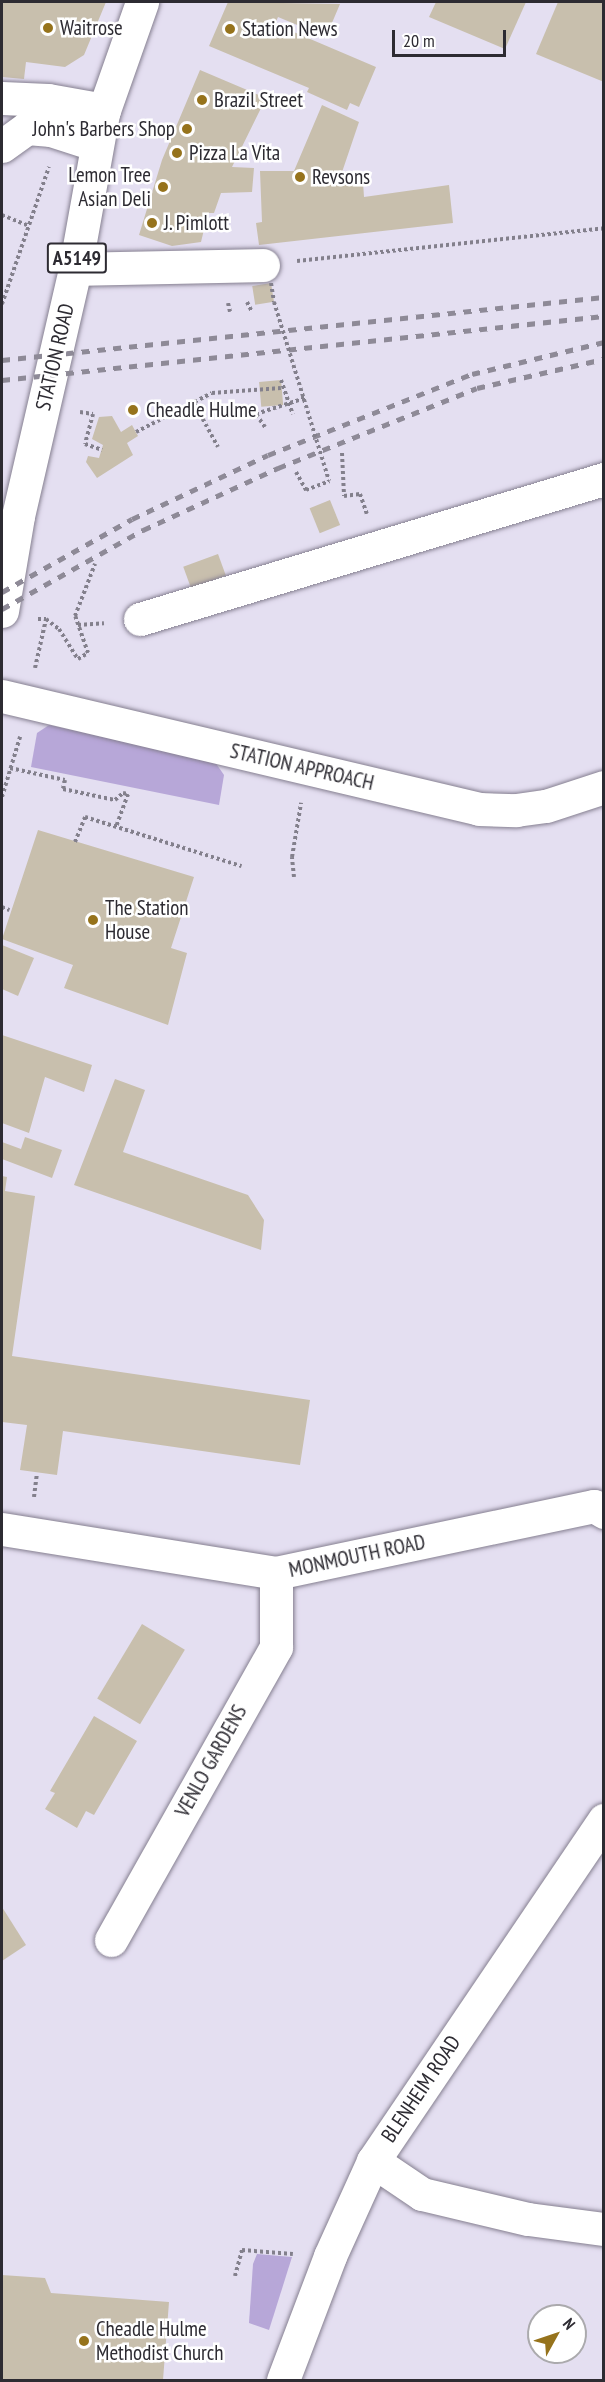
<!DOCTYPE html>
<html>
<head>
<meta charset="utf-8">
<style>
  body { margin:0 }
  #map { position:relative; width:605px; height:2382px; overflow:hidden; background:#e4dff1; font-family:"PT Sans Narrow",sans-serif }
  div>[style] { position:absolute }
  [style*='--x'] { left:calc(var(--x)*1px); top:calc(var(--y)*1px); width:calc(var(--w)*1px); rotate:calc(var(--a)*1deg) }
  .green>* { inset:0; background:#b7a7d8 }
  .building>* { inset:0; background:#c8bfad; transform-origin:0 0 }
  .path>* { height:4px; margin-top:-2px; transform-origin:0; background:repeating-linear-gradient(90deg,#83808c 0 3px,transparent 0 6px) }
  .roads { filter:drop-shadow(0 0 2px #857f90) drop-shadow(0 0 2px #857f90) }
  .minor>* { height:33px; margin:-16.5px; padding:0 16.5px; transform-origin:16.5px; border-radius:16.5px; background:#fff }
  .major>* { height:33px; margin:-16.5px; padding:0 16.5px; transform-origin:16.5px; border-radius:16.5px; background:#fff }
  .rail>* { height:4.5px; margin-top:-2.25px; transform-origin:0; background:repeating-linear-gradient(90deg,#8e8a97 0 8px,transparent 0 16px) }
  .path-bridge>* { height:4px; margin-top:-2px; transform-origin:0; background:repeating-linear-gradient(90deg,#83808c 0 3px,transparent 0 6px) }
  .dots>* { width:16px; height:16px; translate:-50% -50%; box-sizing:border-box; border:3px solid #fff; border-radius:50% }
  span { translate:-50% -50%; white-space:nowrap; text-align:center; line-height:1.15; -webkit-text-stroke:5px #fff; paint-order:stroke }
  .shield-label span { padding:2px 4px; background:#fff; border:2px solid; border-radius:4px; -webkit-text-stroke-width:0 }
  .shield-label { font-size:20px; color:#2d2b32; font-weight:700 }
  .poi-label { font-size:21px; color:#2d2b32 }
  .left { translate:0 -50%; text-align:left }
  .right { translate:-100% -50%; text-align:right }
  .street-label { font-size:21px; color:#2d2b32 }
  .frame { position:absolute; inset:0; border:3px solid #2d2b32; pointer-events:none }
  .north { position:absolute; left:527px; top:2304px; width:60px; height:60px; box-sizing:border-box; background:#fff; border:2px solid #abaaad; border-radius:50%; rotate:50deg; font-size:16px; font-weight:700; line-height:24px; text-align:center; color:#2d2b32 }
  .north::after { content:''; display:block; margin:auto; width:21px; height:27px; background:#96731c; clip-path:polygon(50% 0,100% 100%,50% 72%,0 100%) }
  .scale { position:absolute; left:392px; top:30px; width:114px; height:27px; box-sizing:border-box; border:3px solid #2d2b32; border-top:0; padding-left:8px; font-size:18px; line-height:21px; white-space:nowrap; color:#2d2b32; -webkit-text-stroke:4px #fff; paint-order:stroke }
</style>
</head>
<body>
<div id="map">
  <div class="green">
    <i style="clip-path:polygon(49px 725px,215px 762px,224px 775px,219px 805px,31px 767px,37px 733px)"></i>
    <i style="clip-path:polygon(257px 2254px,292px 2257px,269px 2330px,249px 2323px,253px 2264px)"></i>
  </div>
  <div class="building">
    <i style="clip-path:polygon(2px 2px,106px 2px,84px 55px,65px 67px,26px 62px,24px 79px,2px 77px)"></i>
    <i style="clip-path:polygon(228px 2px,340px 4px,326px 37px,278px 17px,275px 24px,376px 67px,359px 107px,350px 103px,347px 110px,307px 92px,309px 88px,209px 46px)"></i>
    <i style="clip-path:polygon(436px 2px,526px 2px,505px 49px,429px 17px)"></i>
    <i style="clip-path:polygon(558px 2px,604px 2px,604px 82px,536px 54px)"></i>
    <i style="clip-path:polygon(200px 70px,266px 98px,232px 167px,254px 168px,252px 192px,221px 193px,214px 213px,208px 213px,201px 242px,172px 246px,139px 235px,162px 160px)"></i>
    <i style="clip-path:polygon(322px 105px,359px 122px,338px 184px,363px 182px,364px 197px,449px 185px,453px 223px,259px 245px,256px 223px,262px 222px,260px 171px,294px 171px)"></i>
    <i style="left:271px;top:283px;width:19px;height:19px;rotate:81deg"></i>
    <i style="left:281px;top:380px;width:25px;height:22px;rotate:85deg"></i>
    <i style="clip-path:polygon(112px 416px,121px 432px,132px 425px,138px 436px,127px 443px,133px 455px,97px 478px,86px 462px,88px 456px,99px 458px,103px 445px,92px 439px,99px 417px)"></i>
    <i style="left:330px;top:500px;width:27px;height:22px;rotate:68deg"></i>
    <i style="left:218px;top:554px;width:23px;height:37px;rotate:70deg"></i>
    <i style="clip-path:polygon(38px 830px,194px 877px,171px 948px,187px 953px,168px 1025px,64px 988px,73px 965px,2px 939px)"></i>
    <i style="clip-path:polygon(2px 945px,34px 958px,18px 996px,2px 989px)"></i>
    <i style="clip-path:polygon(2px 1035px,92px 1065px,84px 1092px,45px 1077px,29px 1133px,2px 1123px)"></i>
    <i style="clip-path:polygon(115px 1079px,145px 1090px,123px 1152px,248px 1195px,264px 1220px,261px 1250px,74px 1185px)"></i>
    <i style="clip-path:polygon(25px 1137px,62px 1150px,52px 1178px,2px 1159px,2px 1142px,21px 1149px)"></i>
    <i style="clip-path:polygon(2px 1176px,7px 1177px,5px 1191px,35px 1196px,12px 1356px,310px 1400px,300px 1465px,63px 1431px,57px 1475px,20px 1470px,27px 1425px,2px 1422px)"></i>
    <i style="left:142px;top:1624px;width:50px;height:87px;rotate:31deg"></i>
    <i style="clip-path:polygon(94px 1716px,137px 1741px,94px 1815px,86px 1811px,77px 1828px,45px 1809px,55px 1793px,50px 1791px)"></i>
    <i style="clip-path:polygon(2px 1907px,26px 1945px,2px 1961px)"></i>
    <i style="clip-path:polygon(2px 2275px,45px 2278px,51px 2293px,169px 2302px,163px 2380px,2px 2380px)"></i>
  </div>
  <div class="path">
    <i style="--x:2;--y:215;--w:29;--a:22"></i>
    <i style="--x:297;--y:261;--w:309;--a:-6.1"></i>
    <i style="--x:247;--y:302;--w:11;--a:63"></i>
    <i style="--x:228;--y:303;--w:9;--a:77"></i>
    <i style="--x:2;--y:304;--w:145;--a:-71.1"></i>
    <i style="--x:281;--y:380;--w:36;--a:71"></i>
    <i style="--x:194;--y:403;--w:50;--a:61.4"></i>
    <i style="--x:80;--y:412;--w:13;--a:9"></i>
    <i style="--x:93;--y:414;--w:31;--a:105"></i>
    <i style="--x:85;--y:444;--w:18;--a:19"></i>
    <i style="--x:265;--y:427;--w:16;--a:-125"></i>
    <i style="--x:256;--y:414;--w:52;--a:-18.1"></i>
    <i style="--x:136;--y:432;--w:85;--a:-27.2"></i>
    <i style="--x:212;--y:393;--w:69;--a:-4.1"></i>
    <i style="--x:342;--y:453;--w:43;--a:87.3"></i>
    <i style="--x:344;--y:496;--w:16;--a:-7"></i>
    <i style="--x:360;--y:494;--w:21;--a:71"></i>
    <i style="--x:296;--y:472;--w:21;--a:61"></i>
    <i style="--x:306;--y:490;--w:25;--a:-21"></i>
    <i style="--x:38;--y:619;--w:8;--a:0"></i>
    <i style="--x:46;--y:619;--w:16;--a:38"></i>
    <i style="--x:59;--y:629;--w:36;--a:58"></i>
    <i style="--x:78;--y:659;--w:12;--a:-31"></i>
    <i style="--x:88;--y:653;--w:39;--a:-109"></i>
    <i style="--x:75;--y:616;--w:56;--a:-69"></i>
    <i style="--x:78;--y:625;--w:26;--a:-4"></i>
    <i style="--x:35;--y:668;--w:50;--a:-77.3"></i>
    <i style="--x:10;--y:768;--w:56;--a:12.3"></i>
    <i style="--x:65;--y:780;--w:9;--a:103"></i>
    <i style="--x:63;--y:789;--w:53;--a:11.9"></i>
    <i style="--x:115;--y:800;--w:11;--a:-41"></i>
    <i style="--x:123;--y:793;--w:5;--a:11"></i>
    <i style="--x:128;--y:794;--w:35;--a:110"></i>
    <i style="--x:2;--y:797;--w:63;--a:-73.3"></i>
    <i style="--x:75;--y:842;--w:27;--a:-68"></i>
    <i style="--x:85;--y:817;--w:164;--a:17.4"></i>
    <i style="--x:294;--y:877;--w:20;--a:-96"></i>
    <i style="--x:292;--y:857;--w:55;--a:-80.5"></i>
    <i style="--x:2;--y:907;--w:8;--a:23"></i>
    <i style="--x:34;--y:1497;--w:24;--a:-83"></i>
    <i style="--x:235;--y:2276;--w:27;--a:-75"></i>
    <i style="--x:242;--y:2250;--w:51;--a:4.5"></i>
  </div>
  <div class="roads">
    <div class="minor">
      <i style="--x:2;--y:98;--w:46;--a:2.5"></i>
      <i style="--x:48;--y:100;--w:57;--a:10.1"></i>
      <i style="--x:2;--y:146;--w:31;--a:-36"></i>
      <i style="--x:27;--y:128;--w:24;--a:5"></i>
      <i style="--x:51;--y:130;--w:48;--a:18.1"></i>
      <i style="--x:75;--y:269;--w:188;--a:-1.2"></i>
      <i style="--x:140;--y:619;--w:485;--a:-16.8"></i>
      <i style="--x:2;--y:696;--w:490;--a:13.3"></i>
      <i style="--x:479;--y:809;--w:37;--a:2"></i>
      <i style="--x:516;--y:810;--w:30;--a:-8"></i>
      <i style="--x:546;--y:806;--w:61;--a:-18.1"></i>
      <i style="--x:2;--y:1529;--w:278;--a:9.1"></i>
      <i style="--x:276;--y:1573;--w:325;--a:-11.9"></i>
      <i style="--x:594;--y:1506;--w:12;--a:31"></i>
      <i style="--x:111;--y:1940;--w:336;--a:-60.6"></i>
      <i style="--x:276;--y:1647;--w:74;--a:-90"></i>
      <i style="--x:373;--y:2161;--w:59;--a:34"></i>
      <i style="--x:422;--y:2194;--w:109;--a:13.3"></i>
      <i style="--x:528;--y:2219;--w:77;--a:7.5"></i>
      <i style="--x:283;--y:2380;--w:133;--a:-69.2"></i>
      <i style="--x:330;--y:2256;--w:104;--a:-65.6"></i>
      <i style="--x:373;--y:2161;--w:412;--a:-55.9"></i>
    </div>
    <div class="major">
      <i style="--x:2;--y:611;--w:96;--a:-80.4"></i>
      <i style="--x:18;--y:516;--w:253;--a:-77"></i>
      <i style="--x:75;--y:269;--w:158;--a:-79.8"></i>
      <i style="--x:103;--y:113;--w:118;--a:-70.6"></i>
    </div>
  </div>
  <div class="rail">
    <i style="--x:2;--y:360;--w:605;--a:-5.97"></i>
    <i style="--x:2;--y:380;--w:605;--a:-6.07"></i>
    <i style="--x:2;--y:592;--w:149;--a:-29.3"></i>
    <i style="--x:132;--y:519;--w:150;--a:-25.2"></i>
    <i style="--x:268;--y:455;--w:219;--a:-21.7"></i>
    <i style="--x:472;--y:374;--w:136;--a:-13.6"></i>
    <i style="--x:2;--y:609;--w:162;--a:-29.3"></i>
    <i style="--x:143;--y:530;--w:149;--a:-24.7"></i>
    <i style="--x:278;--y:468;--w:214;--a:-21.9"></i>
    <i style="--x:477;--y:388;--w:130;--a:-12.9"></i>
  </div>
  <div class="path-bridge">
    <i style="--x:271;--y:283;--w:19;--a:81"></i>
    <i style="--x:274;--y:302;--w:187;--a:72.9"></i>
  </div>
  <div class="dots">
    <i style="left:48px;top:28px;background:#96731c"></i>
    <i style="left:230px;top:29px;background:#96731c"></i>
    <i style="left:202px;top:100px;background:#96731c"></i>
    <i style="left:187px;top:129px;background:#96731c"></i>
    <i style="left:177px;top:153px;background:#96731c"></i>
    <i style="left:300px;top:177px;background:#96731c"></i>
    <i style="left:163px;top:187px;background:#96731c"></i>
    <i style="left:152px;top:223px;background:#96731c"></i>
    <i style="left:133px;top:410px;background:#96731c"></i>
    <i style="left:93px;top:920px;background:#96731c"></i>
    <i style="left:84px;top:2341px;background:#96731c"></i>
  </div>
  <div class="shield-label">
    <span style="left:77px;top:258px">A5149</span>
  </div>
  <div class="poi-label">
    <span class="left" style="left:60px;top:28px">Waitrose</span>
    <span class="left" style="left:242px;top:29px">Station News</span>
    <span class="left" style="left:214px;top:100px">Brazil Street</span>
    <span class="right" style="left:175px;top:129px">John's Barbers Shop</span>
    <span class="left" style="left:189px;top:153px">Pizza La Vita</span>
    <span class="right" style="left:151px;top:187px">Lemon Tree<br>Asian Deli</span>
    <span class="left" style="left:312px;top:177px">Revsons</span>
    <span class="left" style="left:164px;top:223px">J. Pimlott</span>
    <span class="left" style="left:146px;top:410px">Cheadle Hulme</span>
    <span class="left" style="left:105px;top:920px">The Station<br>House</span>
    <span class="left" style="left:96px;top:2341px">Cheadle Hulme<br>Methodist Church</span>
  </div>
  <div class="street-label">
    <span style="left:55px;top:357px;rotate:-77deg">STATION ROAD</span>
    <span style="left:302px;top:767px;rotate:13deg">STATION APPROACH</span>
    <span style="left:357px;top:1556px;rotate:-12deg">MONMOUTH ROAD</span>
    <span style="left:211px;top:1761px;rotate:-61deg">VENLO GARDENS</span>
    <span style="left:421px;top:2089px;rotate:-56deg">BLENHEIM ROAD</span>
  </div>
  <div class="frame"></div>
  <div class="north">N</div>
  <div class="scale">20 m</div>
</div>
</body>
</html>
